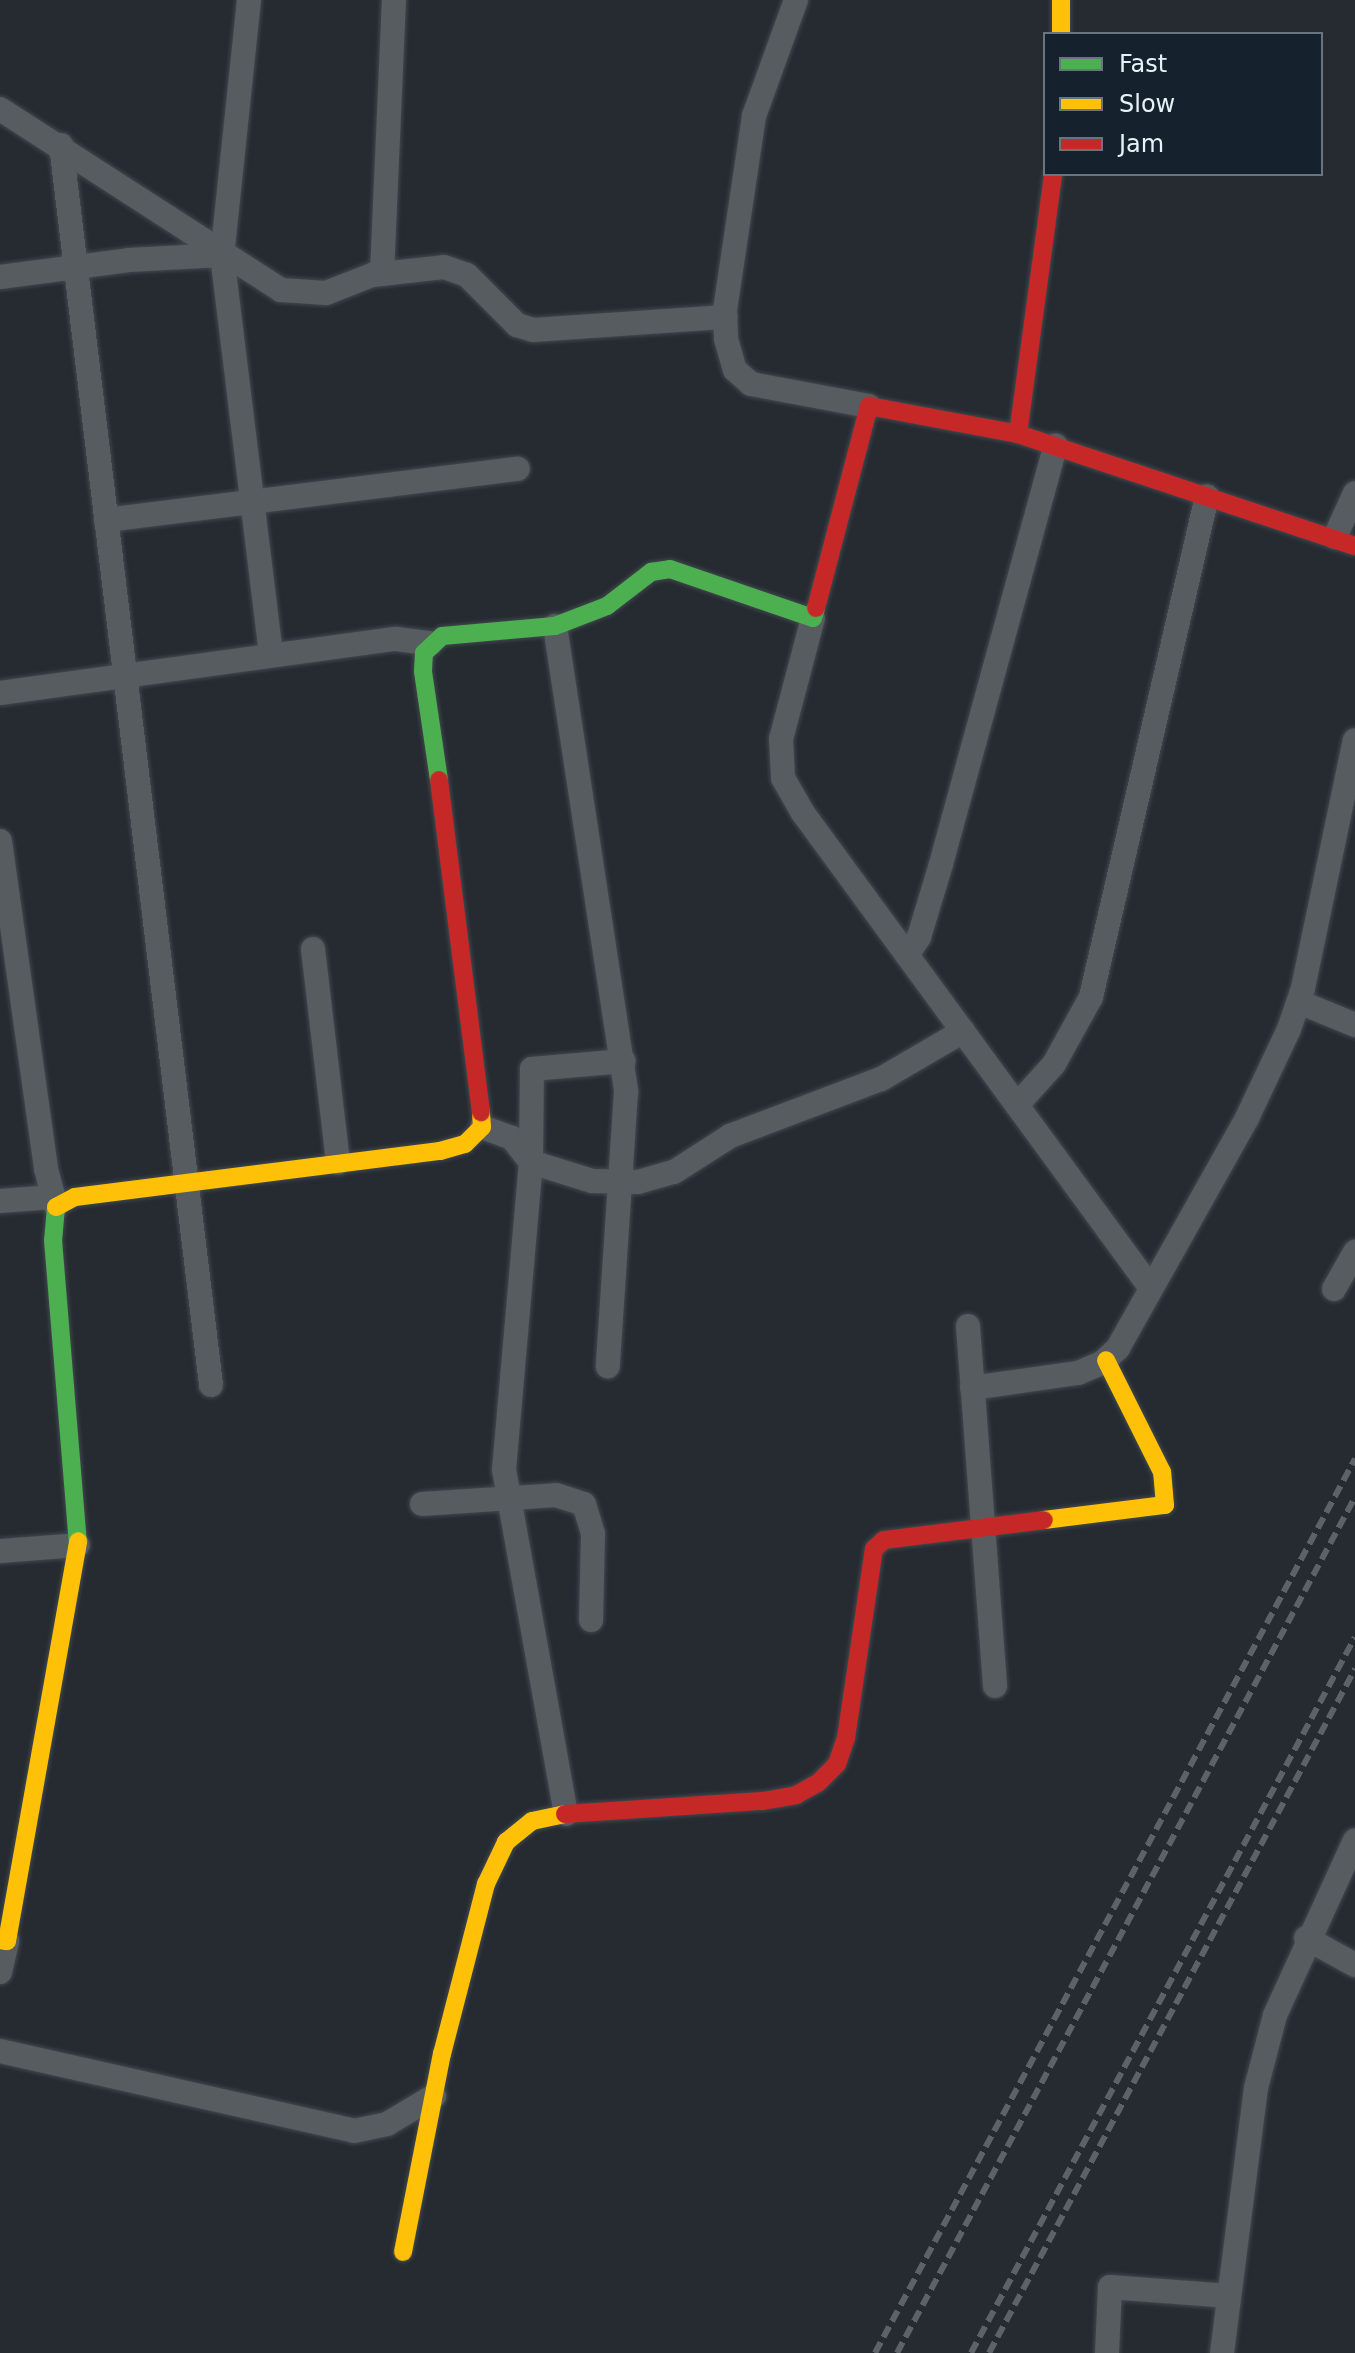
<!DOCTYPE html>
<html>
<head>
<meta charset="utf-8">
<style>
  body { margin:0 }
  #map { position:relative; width:1355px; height:2353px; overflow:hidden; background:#252b31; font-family:"DejaVu Sans",sans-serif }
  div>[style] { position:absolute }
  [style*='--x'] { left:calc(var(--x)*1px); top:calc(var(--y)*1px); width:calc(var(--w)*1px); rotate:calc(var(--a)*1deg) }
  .roads { filter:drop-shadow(0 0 2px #42484e) drop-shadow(0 0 2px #42484e) }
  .street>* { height:24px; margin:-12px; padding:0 12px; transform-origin:12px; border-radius:12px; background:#575c61 }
  .fast>* { height:18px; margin:-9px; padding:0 9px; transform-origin:9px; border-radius:9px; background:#4caf50 }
  .slow>* { height:18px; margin:-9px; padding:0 9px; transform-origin:9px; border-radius:9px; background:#ffc107 }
  .jam>* { height:18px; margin:-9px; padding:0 9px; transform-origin:9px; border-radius:9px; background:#c62828 }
  .rail>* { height:6px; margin-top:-3px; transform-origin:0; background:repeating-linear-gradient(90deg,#5c6267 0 12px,transparent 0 18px) }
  span { translate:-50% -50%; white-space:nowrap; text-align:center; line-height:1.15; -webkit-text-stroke:6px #15222d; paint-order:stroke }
  .legend { position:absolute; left:1043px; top:32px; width:280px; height:144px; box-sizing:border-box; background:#15222d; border:2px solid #69757e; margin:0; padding:10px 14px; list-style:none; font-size:24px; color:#e8f1f8 }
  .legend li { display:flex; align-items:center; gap:16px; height:40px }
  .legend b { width:40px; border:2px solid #69757e }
</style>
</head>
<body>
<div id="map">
  <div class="roads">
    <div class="street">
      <i style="--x:249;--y:0;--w:256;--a:96"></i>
      <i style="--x:222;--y:255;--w:402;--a:83"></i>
      <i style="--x:796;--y:0;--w:123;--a:109.9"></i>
      <i style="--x:754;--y:116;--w:195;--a:98.5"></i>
      <i style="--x:725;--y:309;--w:30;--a:88"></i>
      <i style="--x:726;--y:339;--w:32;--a:74"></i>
      <i style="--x:735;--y:370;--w:21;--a:41"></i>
      <i style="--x:751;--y:384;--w:120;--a:10.6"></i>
      <i style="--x:0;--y:109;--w:334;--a:32.8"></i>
      <i style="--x:281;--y:290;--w:45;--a:3.8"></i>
      <i style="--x:326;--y:293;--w:49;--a:-21.4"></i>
      <i style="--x:372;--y:275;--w:72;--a:-6.3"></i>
      <i style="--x:444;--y:267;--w:24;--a:19"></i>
      <i style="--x:467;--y:275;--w:71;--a:45"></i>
      <i style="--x:517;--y:325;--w:17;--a:17"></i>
      <i style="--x:533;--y:330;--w:193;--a:-3.9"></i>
      <i style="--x:61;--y:145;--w:1249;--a:83.1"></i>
      <i style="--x:382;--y:274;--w:274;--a:-87.5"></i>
      <i style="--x:0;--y:277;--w:130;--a:-7.5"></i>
      <i style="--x:129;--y:260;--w:93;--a:-3.1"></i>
      <i style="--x:106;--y:520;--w:415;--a:-7.1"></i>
      <i style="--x:1335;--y:537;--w:48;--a:-65.6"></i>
      <i style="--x:813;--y:618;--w:125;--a:104.8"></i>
      <i style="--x:781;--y:739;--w:39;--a:87"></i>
      <i style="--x:783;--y:778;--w:40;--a:60.3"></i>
      <i style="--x:803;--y:813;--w:587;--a:53.79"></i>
      <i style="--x:555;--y:626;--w:471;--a:81.3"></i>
      <i style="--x:626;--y:1092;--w:275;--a:93.8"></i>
      <i style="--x:0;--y:693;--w:400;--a:-7.8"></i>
      <i style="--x:396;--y:639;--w:35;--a:7"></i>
      <i style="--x:0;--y:841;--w:331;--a:82"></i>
      <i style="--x:46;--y:1169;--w:38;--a:75"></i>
      <i style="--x:313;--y:949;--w:215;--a:83.3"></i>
      <i style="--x:907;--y:955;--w:22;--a:-56"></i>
      <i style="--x:919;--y:937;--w:76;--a:-73.2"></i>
      <i style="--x:941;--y:864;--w:434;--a:-74.7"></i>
      <i style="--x:1299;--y:1002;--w:61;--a:22.3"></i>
      <i style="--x:1017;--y:1105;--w:55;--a:-47.9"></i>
      <i style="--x:1054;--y:1064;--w:77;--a:-61.1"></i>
      <i style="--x:1091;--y:997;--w:514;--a:-76.96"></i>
      <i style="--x:482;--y:1127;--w:32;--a:20"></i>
      <i style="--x:512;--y:1138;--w:31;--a:52"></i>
      <i style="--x:531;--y:1162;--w:64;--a:17.3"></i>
      <i style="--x:592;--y:1181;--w:46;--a:1.2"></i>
      <i style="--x:638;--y:1182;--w:37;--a:-16"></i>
      <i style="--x:674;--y:1172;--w:67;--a:-32.7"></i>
      <i style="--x:730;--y:1136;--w:161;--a:-20.7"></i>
      <i style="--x:881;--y:1079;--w:95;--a:-30.3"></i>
      <i style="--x:0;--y:1201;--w:53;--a:-4.3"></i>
      <i style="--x:1334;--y:1289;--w:43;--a:-60.4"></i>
      <i style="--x:968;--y:1326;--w:361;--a:85.7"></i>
      <i style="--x:972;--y:1388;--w:107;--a:-8.1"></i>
      <i style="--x:1078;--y:1373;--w:26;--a:-23"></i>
      <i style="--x:1102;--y:1363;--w:22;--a:-43"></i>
      <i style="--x:1118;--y:1348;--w:264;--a:-60.7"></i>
      <i style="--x:1247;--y:1118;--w:98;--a:-64.7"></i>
      <i style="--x:1289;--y:1029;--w:43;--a:-71.1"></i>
      <i style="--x:1303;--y:988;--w:253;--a:-78.2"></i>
      <i style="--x:422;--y:1504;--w:134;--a:-3.8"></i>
      <i style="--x:556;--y:1495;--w:29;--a:18"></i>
      <i style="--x:584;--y:1504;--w:31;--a:73"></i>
      <i style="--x:593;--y:1534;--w:86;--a:91.3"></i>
      <i style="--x:0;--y:1551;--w:78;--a:-4.4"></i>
      <i style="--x:566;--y:1814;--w:350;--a:-100.2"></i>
      <i style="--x:504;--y:1470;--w:309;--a:-85"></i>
      <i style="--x:531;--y:1162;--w:93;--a:-89.4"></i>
      <i style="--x:532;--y:1069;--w:92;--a:-5"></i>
      <i style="--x:1306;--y:1938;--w:56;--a:28.9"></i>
      <i style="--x:0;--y:1972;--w:32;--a:-77"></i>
      <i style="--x:0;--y:2051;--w:363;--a:12.7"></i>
      <i style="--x:354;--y:2131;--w:34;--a:-12"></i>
      <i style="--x:387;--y:2124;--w:55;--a:-30.8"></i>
      <i style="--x:1107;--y:2353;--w:66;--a:-87.4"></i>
      <i style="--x:1110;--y:2287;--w:119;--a:4.3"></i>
      <i style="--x:1222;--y:2353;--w:267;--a:-82.7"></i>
      <i style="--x:1256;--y:2088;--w:75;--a:-75.4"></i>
      <i style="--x:1275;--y:2015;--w:192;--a:-65.4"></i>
    </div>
    <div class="fast">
      <i style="--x:439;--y:780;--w:110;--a:-98.4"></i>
      <i style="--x:423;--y:671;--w:18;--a:-87"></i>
      <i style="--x:424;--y:653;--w:25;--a:-43"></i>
      <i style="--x:442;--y:636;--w:113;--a:-5.1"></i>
      <i style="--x:555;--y:626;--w:56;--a:-21"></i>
      <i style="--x:607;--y:606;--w:56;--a:-37.7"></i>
      <i style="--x:651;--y:572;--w:19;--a:-9"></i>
      <i style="--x:670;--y:569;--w:151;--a:18.9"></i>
      <i style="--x:813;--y:618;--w:10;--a:-73"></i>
      <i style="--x:56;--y:1207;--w:33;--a:95"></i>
      <i style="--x:53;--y:1240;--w:302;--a:85.3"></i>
    </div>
    <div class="slow">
      <i style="--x:1061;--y:0;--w:34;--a:90"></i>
      <i style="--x:56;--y:1207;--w:21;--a:-28"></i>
      <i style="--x:75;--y:1197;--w:368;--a:-7.2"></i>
      <i style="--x:440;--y:1151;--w:26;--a:-16"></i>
      <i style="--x:465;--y:1144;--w:24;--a:-45"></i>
      <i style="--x:482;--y:1127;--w:15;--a:-94"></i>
      <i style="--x:1044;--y:1520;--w:122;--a:-7.1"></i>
      <i style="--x:1165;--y:1505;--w:33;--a:-95"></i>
      <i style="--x:1162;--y:1472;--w:125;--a:-116.6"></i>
      <i style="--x:0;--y:1940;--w:7;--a:8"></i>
      <i style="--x:7;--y:1941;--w:406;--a:-79.9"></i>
      <i style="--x:403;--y:2252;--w:202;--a:-78.9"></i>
      <i style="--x:442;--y:2054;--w:176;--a:-75.5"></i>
      <i style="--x:486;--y:1884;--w:47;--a:-64.5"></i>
      <i style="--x:506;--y:1842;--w:33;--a:-39"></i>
      <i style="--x:532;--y:1821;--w:34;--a:-12"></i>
    </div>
    <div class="jam">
      <i style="--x:1018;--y:434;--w:262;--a:-82.3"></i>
      <i style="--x:816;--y:608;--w:209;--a:-75.3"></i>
      <i style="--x:869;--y:406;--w:152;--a:10.6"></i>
      <i style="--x:1018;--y:434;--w:355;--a:18.4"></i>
      <i style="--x:439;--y:780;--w:335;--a:82.8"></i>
      <i style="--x:565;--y:1814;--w:198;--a:-3.8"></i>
      <i style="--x:763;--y:1801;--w:34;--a:-10"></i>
      <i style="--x:796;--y:1795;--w:25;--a:-29"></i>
      <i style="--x:818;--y:1783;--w:27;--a:-45"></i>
      <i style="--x:837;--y:1764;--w:28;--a:-71"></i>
      <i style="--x:846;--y:1738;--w:191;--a:-81.6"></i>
      <i style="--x:874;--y:1549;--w:13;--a:-42"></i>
      <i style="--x:884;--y:1540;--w:161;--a:-7.1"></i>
    </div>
  </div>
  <div class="rail">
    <i style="--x:875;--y:2353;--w:1015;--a:-61.77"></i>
    <i style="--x:897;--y:2353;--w:971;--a:-61.85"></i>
    <i style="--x:971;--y:2353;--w:812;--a:-61.79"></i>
    <i style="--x:989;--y:2353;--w:776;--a:-61.85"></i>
  </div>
  <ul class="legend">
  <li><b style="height:10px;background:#4caf50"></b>Fast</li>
  <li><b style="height:10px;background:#ffc107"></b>Slow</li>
  <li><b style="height:10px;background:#c62828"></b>Jam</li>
  </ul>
</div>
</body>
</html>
